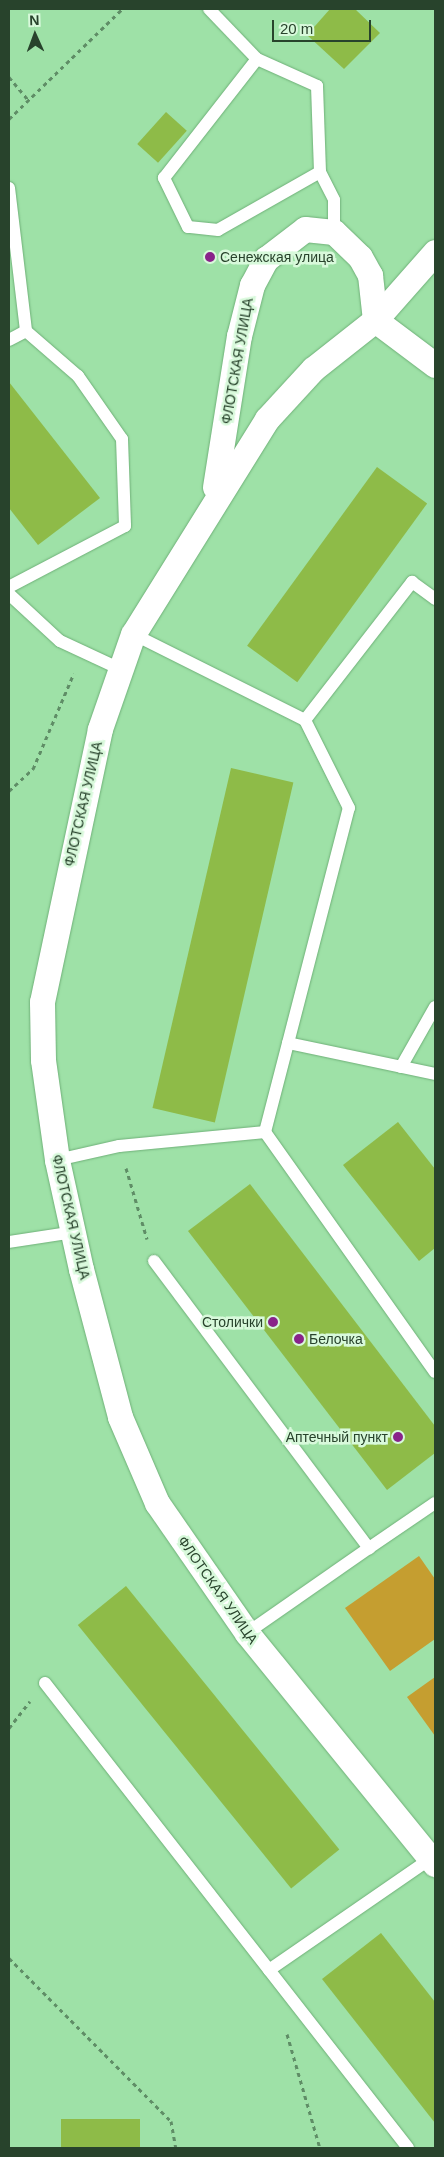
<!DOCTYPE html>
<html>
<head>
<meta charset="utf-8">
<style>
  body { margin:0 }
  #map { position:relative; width:444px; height:2157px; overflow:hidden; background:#9ee1a7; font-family:Arial,sans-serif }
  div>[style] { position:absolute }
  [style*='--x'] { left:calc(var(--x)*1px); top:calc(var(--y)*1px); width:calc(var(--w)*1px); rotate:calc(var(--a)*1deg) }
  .green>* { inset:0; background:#c59e30 }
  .building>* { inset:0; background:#8ebb48; transform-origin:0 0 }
  .path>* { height:3px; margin-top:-1.5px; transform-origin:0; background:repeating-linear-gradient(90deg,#5f8d66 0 4px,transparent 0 8px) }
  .roads { filter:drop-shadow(0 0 1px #6fb078) drop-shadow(0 0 1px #6fb078) }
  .service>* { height:12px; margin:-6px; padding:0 6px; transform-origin:6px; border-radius:6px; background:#fff }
  .minor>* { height:25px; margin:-12.5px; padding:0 12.5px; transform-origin:12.5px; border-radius:12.5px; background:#fff }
  .dots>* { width:14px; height:14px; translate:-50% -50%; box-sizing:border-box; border:2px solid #d8f9db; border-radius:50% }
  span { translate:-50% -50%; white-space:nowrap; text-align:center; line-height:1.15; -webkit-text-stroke:5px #d8f9db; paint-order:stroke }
  .poi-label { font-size:14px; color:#28432c }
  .left { translate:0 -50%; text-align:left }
  .right { translate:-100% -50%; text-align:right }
  .street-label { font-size:14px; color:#28432c }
  .frame { position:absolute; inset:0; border:10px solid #28432c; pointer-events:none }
  .north { position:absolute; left:10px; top:10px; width:50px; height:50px; -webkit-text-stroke:4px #d8f9db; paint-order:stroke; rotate:358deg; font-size:14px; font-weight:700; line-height:20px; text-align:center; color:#28432c }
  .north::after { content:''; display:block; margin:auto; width:18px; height:22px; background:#28432c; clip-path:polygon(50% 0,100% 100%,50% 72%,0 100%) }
  .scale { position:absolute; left:272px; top:20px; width:99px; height:22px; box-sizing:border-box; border:2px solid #28432c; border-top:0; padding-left:6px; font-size:15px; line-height:18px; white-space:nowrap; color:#28432c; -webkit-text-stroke:4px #d8f9db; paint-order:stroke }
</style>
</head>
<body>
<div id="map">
  <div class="green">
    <i style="clip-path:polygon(419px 1556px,435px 1579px,435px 1639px,390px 1671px,345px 1608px)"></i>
    <i style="clip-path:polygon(435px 1677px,435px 1736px,407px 1697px)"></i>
  </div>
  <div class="building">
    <i style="clip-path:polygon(330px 9px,355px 9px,380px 33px,344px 69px,307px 35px)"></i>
    <i style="left:166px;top:112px;width:28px;height:43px;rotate:42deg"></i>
    <i style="clip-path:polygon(9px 382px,100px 498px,38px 545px,9px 508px)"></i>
    <i style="left:377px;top:467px;width:62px;height:221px;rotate:36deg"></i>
    <i style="left:231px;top:768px;width:64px;height:349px;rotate:13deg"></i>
    <i style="clip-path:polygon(398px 1122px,435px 1169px,435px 1248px,419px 1261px,343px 1165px)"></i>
    <i style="clip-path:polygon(250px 1184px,435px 1426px,435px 1453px,387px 1490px,188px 1231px)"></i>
    <i style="left:126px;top:1586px;width:339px;height:62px;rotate:51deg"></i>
    <i style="clip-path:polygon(381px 1933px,435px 2002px,435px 2123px,322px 1979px)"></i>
    <i style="left:140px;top:2119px;width:29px;height:79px;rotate:90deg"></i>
  </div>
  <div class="path">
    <i style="--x:9;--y:77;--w:30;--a:50"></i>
    <i style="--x:9;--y:119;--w:158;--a:-44.2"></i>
    <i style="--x:9;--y:791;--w:33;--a:-43"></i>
    <i style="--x:33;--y:769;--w:104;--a:-66.9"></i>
    <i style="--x:126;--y:1168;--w:74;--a:73.5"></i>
    <i style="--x:9;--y:1728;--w:34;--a:-52"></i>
    <i style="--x:9;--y:1958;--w:230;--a:45.2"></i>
    <i style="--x:171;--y:2121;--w:27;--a:80"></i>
    <i style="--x:287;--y:2034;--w:119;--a:73.9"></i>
  </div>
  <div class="roads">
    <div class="service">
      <i style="--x:209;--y:9;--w:69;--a:46.2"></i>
      <i style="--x:320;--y:172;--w:117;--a:150.4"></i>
      <i style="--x:218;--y:230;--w:30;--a:-174"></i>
      <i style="--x:188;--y:227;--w:55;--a:-116.1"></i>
      <i style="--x:164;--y:178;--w:151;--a:-52"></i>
      <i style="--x:257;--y:59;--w:66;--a:24.2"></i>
      <i style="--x:317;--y:86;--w:86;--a:88"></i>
      <i style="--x:320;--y:172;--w:31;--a:63"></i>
      <i style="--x:334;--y:200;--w:32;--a:90"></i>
      <i style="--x:9;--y:188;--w:144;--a:83.2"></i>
      <i style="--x:9;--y:340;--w:19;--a:-28"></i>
      <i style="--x:26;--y:331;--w:69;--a:40.9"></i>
      <i style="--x:78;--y:376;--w:77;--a:55.1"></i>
      <i style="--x:122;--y:439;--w:87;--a:88"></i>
      <i style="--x:125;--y:526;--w:131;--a:152.3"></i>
      <i style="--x:9;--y:594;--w:69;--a:42.7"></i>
      <i style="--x:60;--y:641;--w:64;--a:25"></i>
      <i style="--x:133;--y:634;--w:192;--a:26.6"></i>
      <i style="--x:305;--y:720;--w:175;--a:-52.2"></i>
      <i style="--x:412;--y:582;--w:29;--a:36"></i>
      <i style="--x:288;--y:1043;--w:150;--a:11.9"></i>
      <i style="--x:401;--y:1067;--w:69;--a:-60.5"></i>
      <i style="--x:265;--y:1132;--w:294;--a:54.7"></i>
      <i style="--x:57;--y:1160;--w:64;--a:-12.7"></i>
      <i style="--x:119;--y:1146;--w:147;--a:-5.5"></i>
      <i style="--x:265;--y:1132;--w:335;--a:-75.5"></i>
      <i style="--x:349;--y:808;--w:98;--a:-116.6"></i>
      <i style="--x:9;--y:1242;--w:66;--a:-8.7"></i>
      <i style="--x:154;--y:1261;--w:359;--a:53.2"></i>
      <i style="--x:369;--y:1548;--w:80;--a:-34.3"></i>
      <i style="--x:247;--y:1633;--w:149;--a:-34.9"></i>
      <i style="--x:45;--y:1683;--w:590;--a:52.02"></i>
      <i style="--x:269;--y:1970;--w:196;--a:-34.6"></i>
    </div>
    <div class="minor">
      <i style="--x:435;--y:252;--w:91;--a:131.4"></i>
      <i style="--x:375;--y:320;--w:79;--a:141.7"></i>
      <i style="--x:313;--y:369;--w:68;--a:132.6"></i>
      <i style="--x:267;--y:419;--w:253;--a:121.9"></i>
      <i style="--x:133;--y:634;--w:101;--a:109.2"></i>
      <i style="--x:100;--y:729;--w:279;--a:102"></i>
      <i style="--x:42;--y:1002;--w:58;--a:89"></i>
      <i style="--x:43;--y:1060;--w:101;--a:82"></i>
      <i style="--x:57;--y:1160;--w:112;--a:77.6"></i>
      <i style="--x:81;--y:1269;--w:153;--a:75.2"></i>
      <i style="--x:120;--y:1417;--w:94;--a:66.7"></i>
      <i style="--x:157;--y:1503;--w:158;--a:55.3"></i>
      <i style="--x:247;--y:1633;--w:298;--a:50.9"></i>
      <i style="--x:375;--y:320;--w:75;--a:36.9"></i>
      <i style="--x:215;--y:487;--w:153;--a:-81"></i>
      <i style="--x:239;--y:336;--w:53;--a:-75.7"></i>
      <i style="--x:252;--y:285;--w:30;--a:-62"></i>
      <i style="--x:266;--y:259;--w:49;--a:-37.6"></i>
      <i style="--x:305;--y:229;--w:29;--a:6"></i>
      <i style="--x:334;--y:232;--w:36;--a:44"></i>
      <i style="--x:360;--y:257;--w:21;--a:61"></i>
      <i style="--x:370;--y:275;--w:45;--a:83.7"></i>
    </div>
  </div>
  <div class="dots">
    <i style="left:210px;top:257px;background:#89238a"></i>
    <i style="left:273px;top:1322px;background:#89238a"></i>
    <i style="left:299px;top:1339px;background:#89238a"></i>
    <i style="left:398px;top:1437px;background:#89238a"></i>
  </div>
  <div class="poi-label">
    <span class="left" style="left:220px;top:257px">Сенежская улица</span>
    <span class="right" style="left:263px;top:1322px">Столички</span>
    <span class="left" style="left:309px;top:1339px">Белочка</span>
    <span class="right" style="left:388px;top:1437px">Аптечный пункт</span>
  </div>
  <div class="street-label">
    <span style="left:237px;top:361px;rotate:-80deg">ФЛОТСКАЯ УЛИЦА</span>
    <span style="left:83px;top:804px;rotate:-77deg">ФЛОТСКАЯ УЛИЦА</span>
    <span style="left:71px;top:1217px;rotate:77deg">ФЛОТСКАЯ УЛИЦА</span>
    <span style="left:218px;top:1590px;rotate:55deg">ФЛОТСКАЯ УЛИЦА</span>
  </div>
  <div class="frame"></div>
  <div class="north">N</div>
  <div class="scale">20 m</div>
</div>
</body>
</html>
